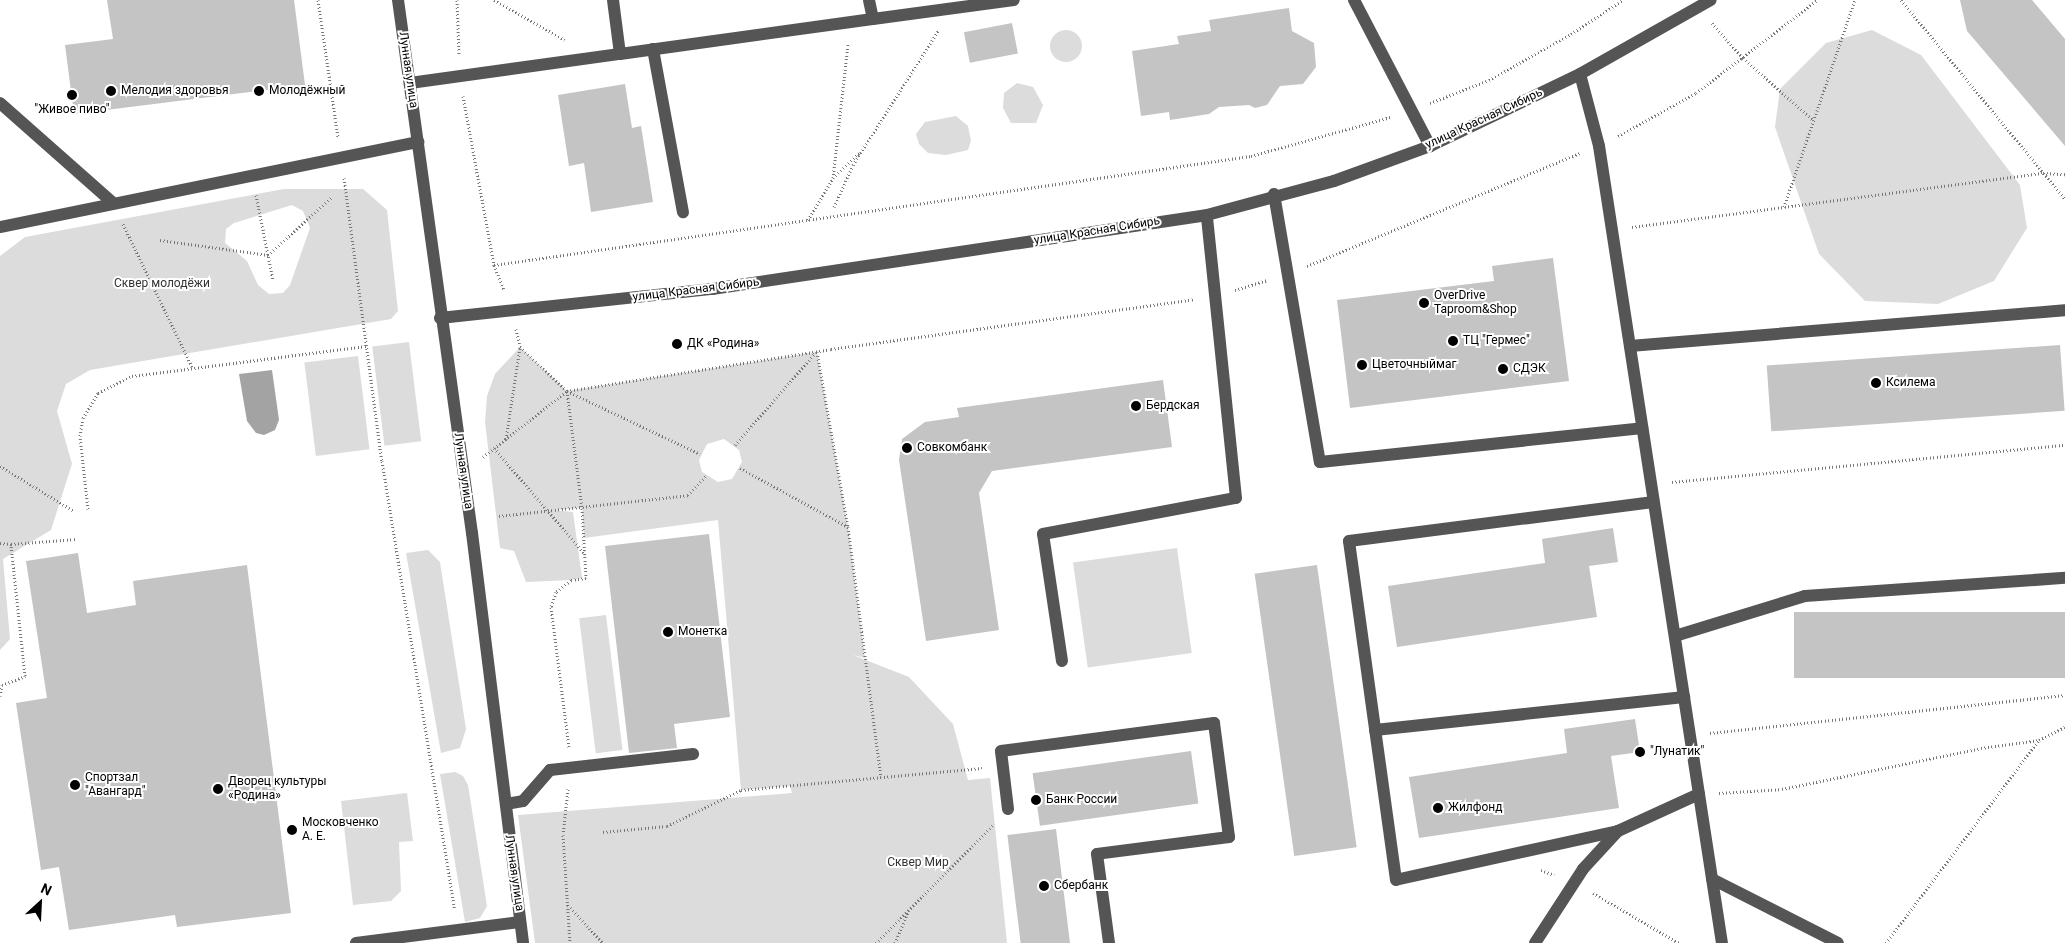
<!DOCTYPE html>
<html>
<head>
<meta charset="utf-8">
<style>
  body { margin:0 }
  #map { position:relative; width:2065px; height:943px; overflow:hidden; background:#fff; font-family:Roboto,sans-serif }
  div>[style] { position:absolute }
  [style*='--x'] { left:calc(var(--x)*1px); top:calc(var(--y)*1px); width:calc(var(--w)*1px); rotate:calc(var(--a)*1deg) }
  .green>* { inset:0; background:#dcdcdc; transform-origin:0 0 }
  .round { border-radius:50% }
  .water>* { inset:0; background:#a3a3a3 }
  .building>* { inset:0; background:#c4c4c4; transform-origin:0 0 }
  .path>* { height:3px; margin-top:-1.5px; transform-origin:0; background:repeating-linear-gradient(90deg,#777 0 1px,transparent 0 3.5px) }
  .minor>* { height:12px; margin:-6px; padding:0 6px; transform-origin:6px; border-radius:6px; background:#555 }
  .dots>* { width:14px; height:14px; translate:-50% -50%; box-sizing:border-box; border:2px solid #fff; border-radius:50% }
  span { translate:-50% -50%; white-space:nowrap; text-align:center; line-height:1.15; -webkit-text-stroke:4px #fff; paint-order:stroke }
  .street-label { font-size:12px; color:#000 }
  .poi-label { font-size:12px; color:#000 }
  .left { translate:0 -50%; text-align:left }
  .park-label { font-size:12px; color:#333 }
  .north { position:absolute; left:15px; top:878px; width:50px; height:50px; -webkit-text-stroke:4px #fff; paint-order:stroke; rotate:25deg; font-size:14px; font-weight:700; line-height:20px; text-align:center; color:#000 }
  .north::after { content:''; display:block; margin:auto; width:18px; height:22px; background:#000; clip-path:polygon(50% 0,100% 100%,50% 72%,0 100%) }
</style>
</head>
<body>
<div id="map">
  <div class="green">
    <i style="clip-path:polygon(1872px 30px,1921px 55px,2020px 185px,2027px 228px,1994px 281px,1938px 304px,1865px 301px,1819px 254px,1775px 127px,1780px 89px,1826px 43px)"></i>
    <i class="round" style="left:1050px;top:30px;width:32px;height:32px"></i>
    <i style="clip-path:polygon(1017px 83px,1033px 87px,1043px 105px,1036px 123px,1011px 123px,1003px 108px,1004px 93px)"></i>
    <i style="clip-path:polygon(956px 116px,968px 126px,971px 141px,968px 150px,946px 155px,928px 153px,919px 144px,916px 134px,925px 122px)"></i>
    <i style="clip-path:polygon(evenodd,284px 189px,363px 189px,387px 210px,398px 311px,391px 319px,90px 370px,66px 384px,57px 411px,72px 464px,51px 530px,3px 559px,10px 639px,0 650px,0 256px,25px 237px,284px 189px,292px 205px,303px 211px,310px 228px,290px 285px,283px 293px,269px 294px,258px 285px,247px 261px,225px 243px,226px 229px,234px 223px,292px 205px)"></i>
    <i style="left:409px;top:342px;width:100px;height:37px;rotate:83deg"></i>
    <i style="clip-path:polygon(evenodd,520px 347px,567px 391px,817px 352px,848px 527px,865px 658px,853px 655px,909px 677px,953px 724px,968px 780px,990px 778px,1007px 943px,535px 943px,518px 815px,792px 793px,790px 786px,741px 790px,718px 520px,584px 538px,582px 508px,553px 510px,573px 512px,582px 578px,571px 580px,526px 582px,514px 551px,500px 548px,485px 422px,487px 396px,495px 374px,520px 347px,724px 439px,739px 450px,742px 462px,732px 479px,718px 482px,702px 472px,699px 460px,707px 444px,724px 439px)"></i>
    <i style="left:358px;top:356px;width:94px;height:54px;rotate:83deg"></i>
    <i style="left:1177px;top:548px;width:106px;height:105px;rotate:82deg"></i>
    <i style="clip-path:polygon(428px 550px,440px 562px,466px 729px,460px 748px,441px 753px,406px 553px)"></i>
    <i style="left:606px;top:615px;width:136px;height:27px;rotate:83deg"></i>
    <i style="clip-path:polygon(455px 772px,463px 776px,468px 785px,487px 906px,480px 918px,465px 922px,440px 774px)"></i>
    <i style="clip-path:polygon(407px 793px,413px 841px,399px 842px,401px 891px,391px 901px,353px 905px,341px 801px)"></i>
  </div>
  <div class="water">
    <i style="clip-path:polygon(272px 370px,279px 420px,275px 430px,264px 435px,256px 433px,247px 421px,239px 374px)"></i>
  </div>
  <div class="building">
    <i style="clip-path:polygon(107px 0,294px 0,305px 85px,74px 114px,65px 45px,113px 39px)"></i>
    <i style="clip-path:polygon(1960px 0,2032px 0,2065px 39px,2065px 146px,1967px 31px)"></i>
    <i style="clip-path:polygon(1289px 8px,1292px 31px,1314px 43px,1316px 67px,1303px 84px,1280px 86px,1267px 105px,1255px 108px,1249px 105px,1219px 107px,1209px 114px,1170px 120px,1169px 112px,1141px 116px,1132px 51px,1179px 44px,1177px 36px,1211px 31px,1209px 20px)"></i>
    <i style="left:1012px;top:23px;width:31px;height:49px;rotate:79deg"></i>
    <i style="clip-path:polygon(625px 84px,632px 128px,641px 126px,653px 202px,591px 212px,584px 163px,569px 166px,558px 95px)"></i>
    <i style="clip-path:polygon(1553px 258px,1569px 381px,1350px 408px,1337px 300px,1494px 281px,1492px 266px)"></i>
    <i style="left:2060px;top:345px;width:66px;height:294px;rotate:86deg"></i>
    <i style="clip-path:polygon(1163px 380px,1172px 447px,992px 471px,979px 493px,999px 630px,926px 641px,899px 460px,902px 439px,925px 422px,959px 417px,957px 408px)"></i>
    <i style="clip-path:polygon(1613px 528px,1618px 562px,1589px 566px,1597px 617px,1397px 647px,1388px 586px,1545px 563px,1542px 539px)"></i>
    <i style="clip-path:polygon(709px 534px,730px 717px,674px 724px,677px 748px,629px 753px,605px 546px)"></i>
    <i style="clip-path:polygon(78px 553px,87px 613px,136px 605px,133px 581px,247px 565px,291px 913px,177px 927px,175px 915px,69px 930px,59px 867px,41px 870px,16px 703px,47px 698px,26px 561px)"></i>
    <i style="left:1317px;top:565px;width:285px;height:63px;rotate:82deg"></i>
    <i style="left:2065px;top:612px;width:66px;height:271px;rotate:90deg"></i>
    <i style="clip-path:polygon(1635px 719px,1640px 752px,1611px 756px,1619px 808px,1419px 838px,1409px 777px,1567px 753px,1564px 729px)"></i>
    <i style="left:1191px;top:751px;width:53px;height:160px;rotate:82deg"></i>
    <i style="left:1056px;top:829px;width:115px;height:49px;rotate:83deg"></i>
  </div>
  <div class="path">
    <i style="--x:318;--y:0;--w:138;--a:81.7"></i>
    <i style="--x:457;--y:0;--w:55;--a:87.9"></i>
    <i style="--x:494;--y:0;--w:81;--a:29.4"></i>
    <i style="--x:1901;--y:0;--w:258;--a:50.5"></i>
    <i style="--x:1712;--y:23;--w:47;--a:48.5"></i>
    <i style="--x:1743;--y:58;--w:94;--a:41.5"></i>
    <i style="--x:463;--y:96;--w:172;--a:79.6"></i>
    <i style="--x:494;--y:265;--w:27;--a:68"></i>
    <i style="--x:1430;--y:103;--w:63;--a:-21.3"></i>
    <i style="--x:1489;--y:80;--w:94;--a:-29.3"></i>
    <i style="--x:1571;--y:34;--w:62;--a:-33.2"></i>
    <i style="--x:1618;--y:136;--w:89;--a:-28.9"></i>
    <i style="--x:1696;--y:93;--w:153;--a:-37.5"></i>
    <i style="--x:344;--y:178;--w:286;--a:82.4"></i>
    <i style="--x:382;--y:461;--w:455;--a:80.8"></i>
    <i style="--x:833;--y:178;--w:135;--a:-83.6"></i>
    <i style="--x:256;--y:195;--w:87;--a:78.7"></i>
    <i style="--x:834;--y:207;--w:46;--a:-65.7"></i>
    <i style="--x:853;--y:165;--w:159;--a:-57.6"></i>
    <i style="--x:1784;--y:207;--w:219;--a:-71.1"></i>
    <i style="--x:808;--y:220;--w:49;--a:-59.2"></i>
    <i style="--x:833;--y:178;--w:37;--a:-44"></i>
    <i style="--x:123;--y:224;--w:159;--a:64.2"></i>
    <i style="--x:1632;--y:227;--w:415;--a:-7.5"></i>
    <i style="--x:2043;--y:173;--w:22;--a:3"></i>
    <i style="--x:160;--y:240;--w:109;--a:7.9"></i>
    <i style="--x:268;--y:255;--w:86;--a:-42.2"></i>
    <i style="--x:494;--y:265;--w:765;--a:-8.19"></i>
    <i style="--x:1251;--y:156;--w:145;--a:-15.6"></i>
    <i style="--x:1307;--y:266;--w:295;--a:-22.5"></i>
    <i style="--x:1235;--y:290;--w:34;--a:-17"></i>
    <i style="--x:516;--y:329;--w:18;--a:77"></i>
    <i style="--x:520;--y:347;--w:64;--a:43.1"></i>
    <i style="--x:567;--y:391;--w:118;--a:82.7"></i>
    <i style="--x:582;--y:508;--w:70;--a:86.7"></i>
    <i style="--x:586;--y:578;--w:15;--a:172"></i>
    <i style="--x:571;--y:580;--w:19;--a:141"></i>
    <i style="--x:556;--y:592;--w:16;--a:108"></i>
    <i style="--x:551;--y:607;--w:142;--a:82.7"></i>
    <i style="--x:817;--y:352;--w:178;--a:80"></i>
    <i style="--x:848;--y:527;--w:252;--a:82.5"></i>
    <i style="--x:567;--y:391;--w:147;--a:25.3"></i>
    <i style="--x:506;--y:439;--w:93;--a:-81.3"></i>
    <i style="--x:735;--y:445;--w:123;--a:-48.9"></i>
    <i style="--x:494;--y:448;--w:140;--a:49.4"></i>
    <i style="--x:483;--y:457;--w:107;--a:-38.2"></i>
    <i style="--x:567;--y:391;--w:267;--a:-9"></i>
    <i style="--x:831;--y:349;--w:367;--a:-7.8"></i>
    <i style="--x:0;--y:466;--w:87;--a:31.3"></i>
    <i style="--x:740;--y:468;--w:123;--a:28.6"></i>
    <i style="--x:1672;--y:482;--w:395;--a:-5.4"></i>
    <i style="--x:88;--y:509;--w:73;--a:-96.3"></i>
    <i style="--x:80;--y:436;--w:18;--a:-81"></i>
    <i style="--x:83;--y:418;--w:29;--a:-59"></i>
    <i style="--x:98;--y:393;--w:38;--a:-27"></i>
    <i style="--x:132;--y:376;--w:236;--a:-7.3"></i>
    <i style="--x:499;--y:516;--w:190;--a:-6.3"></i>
    <i style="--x:688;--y:495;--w:26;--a:-47"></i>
    <i style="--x:0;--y:543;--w:11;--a:5"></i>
    <i style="--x:0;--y:696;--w:11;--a:-80"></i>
    <i style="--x:2;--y:685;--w:25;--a:-21"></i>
    <i style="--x:25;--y:676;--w:133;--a:-96.1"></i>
    <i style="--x:11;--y:544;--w:66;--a:-4.3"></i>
    <i style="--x:1710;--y:733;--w:357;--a:-6.1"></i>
    <i style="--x:568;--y:789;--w:46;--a:96.2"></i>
    <i style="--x:563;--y:835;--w:108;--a:86.3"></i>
    <i style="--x:1719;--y:793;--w:63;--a:-3.6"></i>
    <i style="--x:1782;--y:789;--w:203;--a:-11.6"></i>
    <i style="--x:1981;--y:748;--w:59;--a:-7.9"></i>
    <i style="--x:603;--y:832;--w:64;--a:-5.4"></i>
    <i style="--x:667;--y:826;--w:82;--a:-25.9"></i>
    <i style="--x:741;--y:790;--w:242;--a:-5.2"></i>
    <i style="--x:1541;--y:870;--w:14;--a:21"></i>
    <i style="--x:1593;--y:893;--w:99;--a:30.2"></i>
    <i style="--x:568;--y:905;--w:52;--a:47.4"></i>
    <i style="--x:876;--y:943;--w:168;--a:-45.2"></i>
    <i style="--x:895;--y:943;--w:34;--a:-67"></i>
    <i style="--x:1886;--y:943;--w:254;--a:-53"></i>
    <i style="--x:2039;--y:740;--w:29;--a:-27"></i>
  </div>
  <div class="minor">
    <i style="--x:398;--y:0;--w:538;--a:82.1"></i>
    <i style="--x:472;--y:533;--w:413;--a:82.9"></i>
    <i style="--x:1354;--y:0;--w:165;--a:62.5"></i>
    <i style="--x:873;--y:19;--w:142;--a:-7.7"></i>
    <i style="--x:653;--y:49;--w:166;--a:79.6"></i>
    <i style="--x:620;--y:54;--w:255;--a:-7.9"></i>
    <i style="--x:873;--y:19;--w:19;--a:-102"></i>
    <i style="--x:1580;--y:74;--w:74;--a:75.2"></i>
    <i style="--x:1599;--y:146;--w:806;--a:81.23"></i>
    <i style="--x:410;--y:83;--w:212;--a:-7.9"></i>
    <i style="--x:620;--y:54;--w:54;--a:-97.4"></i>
    <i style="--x:0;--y:103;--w:151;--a:41.5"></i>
    <i style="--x:1274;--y:194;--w:272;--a:80.3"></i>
    <i style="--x:1320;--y:462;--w:324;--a:-6"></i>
    <i style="--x:0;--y:227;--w:427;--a:-11.5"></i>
    <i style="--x:440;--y:318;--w:274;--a:-6.1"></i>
    <i style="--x:712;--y:289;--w:501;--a:-8.5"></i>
    <i style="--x:1207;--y:215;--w:131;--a:-15"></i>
    <i style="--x:1334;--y:181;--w:102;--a:-20"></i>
    <i style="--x:1430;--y:146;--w:166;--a:-25.6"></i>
    <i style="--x:1580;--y:74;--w:150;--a:-29.5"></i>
    <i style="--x:1630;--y:346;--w:436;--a:-4.7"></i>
    <i style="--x:1675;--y:636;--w:136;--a:-17.1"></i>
    <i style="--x:1805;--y:596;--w:261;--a:-4"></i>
    <i style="--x:1062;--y:661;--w:128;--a:-98.5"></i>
    <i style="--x:1043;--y:534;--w:196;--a:-10.6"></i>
    <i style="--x:1236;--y:498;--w:284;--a:-95.9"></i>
    <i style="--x:1375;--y:730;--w:311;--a:-6.1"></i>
    <i style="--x:506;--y:804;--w:17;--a:-10"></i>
    <i style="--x:523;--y:801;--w:41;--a:-48.9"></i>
    <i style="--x:550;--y:770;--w:144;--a:-6.4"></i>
    <i style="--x:1008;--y:809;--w:58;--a:-96.9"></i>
    <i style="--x:1001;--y:751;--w:215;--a:-7.5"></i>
    <i style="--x:1214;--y:723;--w:115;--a:82.5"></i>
    <i style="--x:1229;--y:837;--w:133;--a:172.7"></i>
    <i style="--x:1097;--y:854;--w:90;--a:82.3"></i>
    <i style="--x:1618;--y:831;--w:227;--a:167.6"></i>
    <i style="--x:1396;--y:880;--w:342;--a:-97.9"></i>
    <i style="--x:1349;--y:541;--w:307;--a:-7.3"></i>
    <i style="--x:1712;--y:879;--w:141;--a:26.9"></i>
    <i style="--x:356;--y:943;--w:165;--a:-7.3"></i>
    <i style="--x:1535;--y:943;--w:88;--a:-57"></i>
    <i style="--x:1583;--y:869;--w:52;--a:-47.4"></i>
    <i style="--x:1618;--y:831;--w:89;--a:-24.6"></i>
  </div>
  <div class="dots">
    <i style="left:111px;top:91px;background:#000"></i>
    <i style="left:259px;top:91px;background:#000"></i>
    <i style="left:72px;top:95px;background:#000"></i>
    <i style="left:1424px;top:303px;background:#000"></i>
    <i style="left:1453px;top:341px;background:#000"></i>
    <i style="left:677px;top:344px;background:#000"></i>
    <i style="left:1362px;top:365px;background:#000"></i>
    <i style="left:1503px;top:369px;background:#000"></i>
    <i style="left:1876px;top:383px;background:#000"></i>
    <i style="left:1136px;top:406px;background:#000"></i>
    <i style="left:907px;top:448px;background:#000"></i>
    <i style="left:668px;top:632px;background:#000"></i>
    <i style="left:1640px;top:752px;background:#000"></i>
    <i style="left:75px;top:785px;background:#000"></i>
    <i style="left:218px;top:789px;background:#000"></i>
    <i style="left:1036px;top:800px;background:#000"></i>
    <i style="left:1438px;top:808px;background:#000"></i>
    <i style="left:292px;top:830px;background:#000"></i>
    <i style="left:1044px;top:886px;background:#000"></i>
  </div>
  <div class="street-label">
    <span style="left:408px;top:70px;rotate:82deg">Лунная улица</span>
    <span style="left:1484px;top:119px;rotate:-25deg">улица Красная Сибирь</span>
    <span style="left:1097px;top:231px;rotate:-9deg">улица Красная Сибирь</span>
    <span style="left:696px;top:290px;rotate:-7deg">улица Красная Сибирь</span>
    <span style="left:463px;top:471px;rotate:82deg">Лунная улица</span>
    <span style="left:514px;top:873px;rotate:82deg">Лунная улица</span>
  </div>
  <div class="poi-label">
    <span class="left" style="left:121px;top:91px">Мелодия здоровья</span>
    <span class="left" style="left:269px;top:91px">Молодёжный</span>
    <span style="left:72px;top:110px">"Живое пиво"</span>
    <span class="left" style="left:1434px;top:303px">OverDrive<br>Taproom&amp;Shop</span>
    <span class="left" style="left:1463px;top:341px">ТЦ "Гермес"</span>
    <span class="left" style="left:687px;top:344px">ДК «Родина»</span>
    <span class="left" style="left:1372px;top:365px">Цветочныймаг</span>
    <span class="left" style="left:1513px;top:369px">СДЭК</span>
    <span class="left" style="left:1886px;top:383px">Ксилема</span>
    <span class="left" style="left:1146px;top:406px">Бердская</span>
    <span class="left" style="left:917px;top:448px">Совкомбанк</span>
    <span class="left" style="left:678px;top:632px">Монетка</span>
    <span class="left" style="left:1650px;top:752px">"Лунатик"</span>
    <span class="left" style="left:85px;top:785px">Спортзал<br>"Авангард"</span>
    <span class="left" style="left:228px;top:789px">Дворец культуры<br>«Родина»</span>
    <span class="left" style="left:1046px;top:800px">Банк России</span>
    <span class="left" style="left:1448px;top:808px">Жилфонд</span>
    <span class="left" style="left:302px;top:830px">Московченко<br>А. Е.</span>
    <span class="left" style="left:1054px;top:886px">Сбербанк</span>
  </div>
  <div class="park-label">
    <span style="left:162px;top:284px">Сквер молодёжи</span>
    <span style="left:918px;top:863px">Сквер Мир</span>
  </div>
  <div class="north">N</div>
</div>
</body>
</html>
